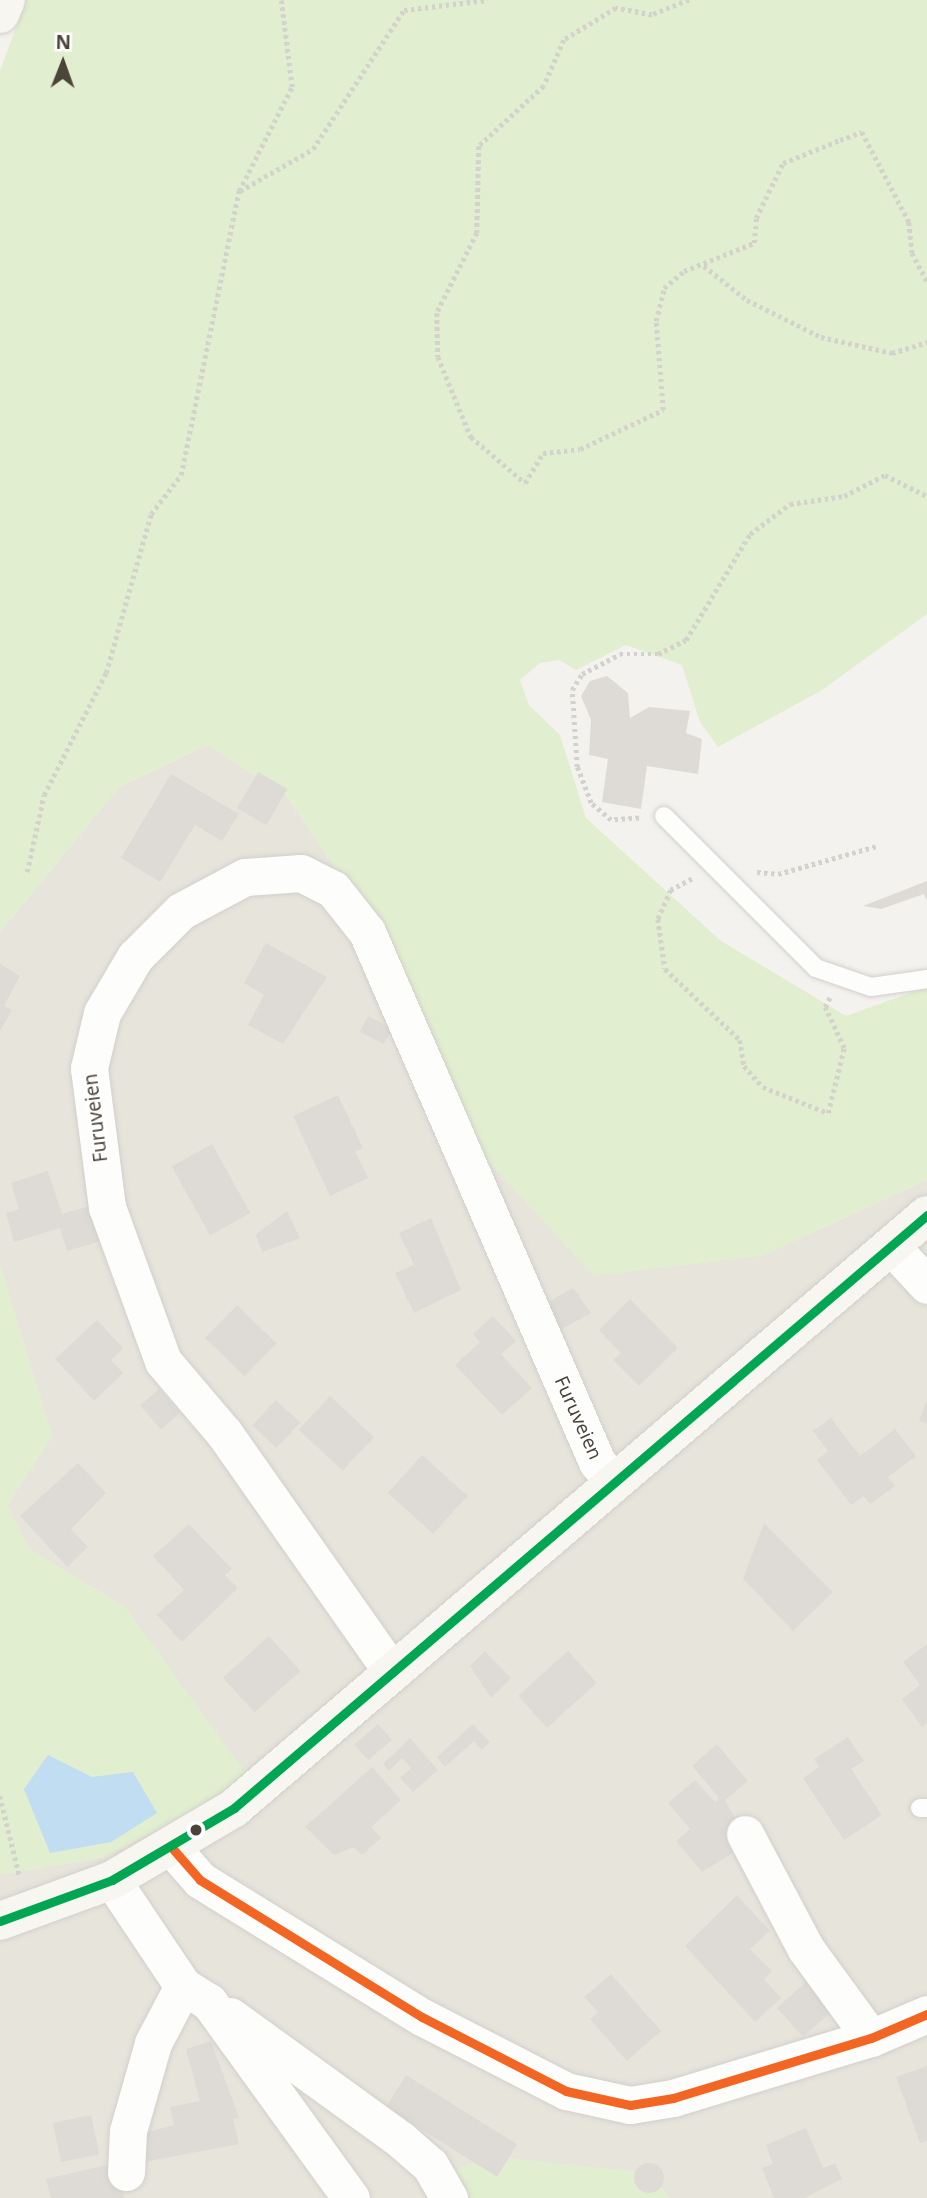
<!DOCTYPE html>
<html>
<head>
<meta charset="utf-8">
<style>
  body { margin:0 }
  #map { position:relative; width:927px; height:2198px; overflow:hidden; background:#f4f2ee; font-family:"Noto Sans",sans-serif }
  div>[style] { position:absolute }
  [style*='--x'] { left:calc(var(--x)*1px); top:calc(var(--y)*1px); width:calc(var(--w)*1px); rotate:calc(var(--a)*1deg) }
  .residential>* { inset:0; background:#e7e4dc }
  .green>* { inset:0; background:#e1eecf }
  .water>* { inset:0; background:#c0ddf1 }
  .building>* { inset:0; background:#dedbd6; transform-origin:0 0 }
  .round { border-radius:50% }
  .path>* { height:4.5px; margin-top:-2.25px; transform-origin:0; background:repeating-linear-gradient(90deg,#d3d2cc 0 3.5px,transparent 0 7px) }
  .roads { filter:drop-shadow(0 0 2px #d2d0cb) drop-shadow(0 0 2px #d2d0cb) }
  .service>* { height:18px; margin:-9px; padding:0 9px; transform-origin:9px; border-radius:9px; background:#fdfdfc }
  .minor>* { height:37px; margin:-18.5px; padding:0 18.5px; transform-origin:18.5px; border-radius:18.5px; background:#fdfdfc }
  .secondary>* { height:38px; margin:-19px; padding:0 19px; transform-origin:19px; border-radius:19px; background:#f7f6f1 }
  .bus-1>* { height:9px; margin:-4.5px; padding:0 4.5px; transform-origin:4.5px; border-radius:4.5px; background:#f26522 }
  .bus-2>* { height:9px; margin:-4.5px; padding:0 4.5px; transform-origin:4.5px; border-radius:4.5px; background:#00a651 }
  .dots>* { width:19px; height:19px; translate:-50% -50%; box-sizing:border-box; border:4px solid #fff; border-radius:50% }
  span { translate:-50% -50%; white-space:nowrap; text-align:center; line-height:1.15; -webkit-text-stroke:5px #fff; paint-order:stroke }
  .street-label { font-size:19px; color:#4b4439 }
  .north { position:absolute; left:28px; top:28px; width:70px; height:70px; -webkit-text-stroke:5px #fff; paint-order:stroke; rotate:1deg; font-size:19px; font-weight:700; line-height:28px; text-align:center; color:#4b4439 }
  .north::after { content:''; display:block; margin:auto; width:24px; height:32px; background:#4b4439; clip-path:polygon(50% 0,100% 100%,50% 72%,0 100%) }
</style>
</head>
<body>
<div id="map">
  <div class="residential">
    <i style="clip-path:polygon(207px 745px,285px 794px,394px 956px,761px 1256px,927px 1180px,927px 2198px,669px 2198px,650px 2173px,429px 2198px,0 2198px,0 1875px,103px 1857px,126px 1608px,29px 1549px,7px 1505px,52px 1436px,0 1266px,0 932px,119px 787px)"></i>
  </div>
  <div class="green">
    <i style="clip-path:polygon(26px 0,927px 0,927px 614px,822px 690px,718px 747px,700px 722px,682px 665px,626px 645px,576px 670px,559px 660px,540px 663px,520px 680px,529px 705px,560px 735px,586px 818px,721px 941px,846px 1016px,927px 987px,927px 1180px,761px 1256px,594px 1276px,465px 1137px,394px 956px,285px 794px,207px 745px,119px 787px,0 932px,0 71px)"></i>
    <i style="clip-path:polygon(0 1266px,52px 1436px,7px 1505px,29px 1549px,126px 1608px,246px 1774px,192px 1813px,103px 1857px,0 1875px)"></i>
    <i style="clip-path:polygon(490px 2156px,650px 2173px,669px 2198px,429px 2198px,431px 2179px)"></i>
  </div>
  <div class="water">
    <i style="clip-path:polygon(48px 1755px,92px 1777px,133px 1772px,157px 1813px,111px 1842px,50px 1853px,24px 1789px)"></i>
  </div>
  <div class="building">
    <i style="clip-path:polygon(607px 676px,628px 693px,630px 718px,649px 707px,690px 711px,686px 733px,702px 739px,698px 774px,647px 766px,641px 809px,602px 802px,608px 759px,589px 755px,591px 720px,581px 696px,590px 681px)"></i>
    <i style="left:258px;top:772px;width:34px;height:42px;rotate:30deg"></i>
    <i style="clip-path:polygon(171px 774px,239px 814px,222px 841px,195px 825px,160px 882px,121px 858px)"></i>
    <i style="clip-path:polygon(927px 881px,927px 901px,924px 894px,881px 909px,863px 906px)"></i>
    <i style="clip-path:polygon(266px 943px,327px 977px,283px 1044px,248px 1025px,264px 995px,244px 983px)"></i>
    <i style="clip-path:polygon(0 964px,20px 976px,4px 1006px,12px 1010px,0 1031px)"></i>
    <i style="left:368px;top:1016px;width:27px;height:18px;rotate:27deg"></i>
    <i style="clip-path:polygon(338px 1095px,363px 1148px,355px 1152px,368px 1178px,330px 1196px,293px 1116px)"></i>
    <i style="left:212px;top:1144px;width:79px;height:46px;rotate:61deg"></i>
    <i style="clip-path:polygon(48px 1171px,62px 1214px,90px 1206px,101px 1241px,67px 1251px,60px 1228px,14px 1242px,6px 1213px,19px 1209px,11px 1183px)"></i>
    <i style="clip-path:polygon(287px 1211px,300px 1238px,263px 1252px,255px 1235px)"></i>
    <i style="clip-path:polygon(431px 1218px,461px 1290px,414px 1313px,395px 1273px,414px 1265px,399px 1233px)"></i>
    <i style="clip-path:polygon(573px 1288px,591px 1313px,560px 1330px,548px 1302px)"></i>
    <i style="clip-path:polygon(630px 1299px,678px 1348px,639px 1386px,613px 1360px,621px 1353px,599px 1330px)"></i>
    <i style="left:237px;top:1305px;width:55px;height:46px;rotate:44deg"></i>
    <i style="clip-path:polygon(493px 1316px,516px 1341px,501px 1354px,532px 1388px,502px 1415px,455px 1365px,480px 1342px,473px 1334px)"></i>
    <i style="clip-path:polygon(97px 1320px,123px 1348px,111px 1360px,123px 1373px,94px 1401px,55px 1359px)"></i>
    <i style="left:159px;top:1389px;width:32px;height:25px;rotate:49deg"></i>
    <i style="left:330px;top:1396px;width:60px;height:46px;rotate:43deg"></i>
    <i style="left:276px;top:1400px;width:33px;height:35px;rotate:43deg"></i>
    <i style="clip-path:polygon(927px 1400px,927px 1424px,919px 1421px)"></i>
    <i style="clip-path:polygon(831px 1418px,860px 1456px,895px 1429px,916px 1456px,888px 1477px,895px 1486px,870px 1504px,864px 1496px,851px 1505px,817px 1460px,828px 1451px,813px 1431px)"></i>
    <i style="left:422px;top:1455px;width:61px;height:51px;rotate:42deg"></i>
    <i style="clip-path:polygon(78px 1463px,106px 1493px,71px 1529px,88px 1547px,67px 1567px,20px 1516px)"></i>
    <i style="clip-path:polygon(764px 1523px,833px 1592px,793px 1631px,743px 1579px)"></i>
    <i style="clip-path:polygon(189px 1524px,232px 1569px,225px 1575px,238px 1588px,182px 1642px,157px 1615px,184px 1590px,153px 1556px)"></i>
    <i style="left:269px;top:1636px;width:47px;height:62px;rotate:48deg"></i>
    <i style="clip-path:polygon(927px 1644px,927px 1723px,922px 1727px,902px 1699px,920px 1685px,903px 1662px)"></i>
    <i style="clip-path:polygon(485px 1651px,511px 1678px,491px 1698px,470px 1666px)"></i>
    <i style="left:568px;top:1651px;width:43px;height:67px;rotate:48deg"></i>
    <i style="left:378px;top:1724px;width:21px;height:31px;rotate:49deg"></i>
    <i style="clip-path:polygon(473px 1724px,490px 1742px,482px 1750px,474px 1741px,445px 1767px,437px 1757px)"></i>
    <i style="clip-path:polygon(848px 1737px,864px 1761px,851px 1769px,882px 1815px,844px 1840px,803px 1778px,819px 1767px,814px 1759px)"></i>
    <i style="clip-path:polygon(410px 1738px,438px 1770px,413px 1792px,400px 1778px,411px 1768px,402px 1758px,389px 1771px,383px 1764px)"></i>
    <i style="clip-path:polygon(717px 1744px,748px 1781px,725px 1800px,749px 1843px,702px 1872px,676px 1841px,690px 1829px,668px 1803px,695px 1780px,715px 1802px,719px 1798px,692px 1766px)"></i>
    <i style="clip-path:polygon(372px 1767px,401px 1800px,371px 1827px,381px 1838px,362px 1855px,354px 1847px,334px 1855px,305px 1827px)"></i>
    <i style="clip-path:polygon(737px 1895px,770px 1931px,750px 1949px,772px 1971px,764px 1979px,781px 1998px,755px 2022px,685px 1946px)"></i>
    <i style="clip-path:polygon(611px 1974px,661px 2031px,627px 2061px,590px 2019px,598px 2012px,584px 1997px)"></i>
    <i style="left:806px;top:1982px;width:39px;height:39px;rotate:48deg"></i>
    <i style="clip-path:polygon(211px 2041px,239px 2118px,233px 2119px,239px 2144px,144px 2162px,144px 2133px,174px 2125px,170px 2107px,200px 2101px,186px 2049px)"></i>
    <i style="clip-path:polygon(927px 2066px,927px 2141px,920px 2143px,896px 2077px)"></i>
    <i style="left:406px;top:2075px;width:131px;height:38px;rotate:32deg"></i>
    <i style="left:91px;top:2115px;width:40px;height:39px;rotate:78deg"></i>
    <i style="clip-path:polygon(806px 2128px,823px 2168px,835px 2163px,842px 2179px,804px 2198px,774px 2198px,762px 2168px,773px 2164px,766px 2145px)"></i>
    <i class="round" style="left:634px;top:2163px;width:30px;height:30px"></i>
    <i style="clip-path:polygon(116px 2163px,124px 2198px,51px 2198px,46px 2179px)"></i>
  </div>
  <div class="path">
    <i style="--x:689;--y:0;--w:40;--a:158"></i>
    <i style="--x:652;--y:15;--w:37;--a:-169"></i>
    <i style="--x:616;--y:8;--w:61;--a:148.4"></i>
    <i style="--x:564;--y:40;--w:50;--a:113.5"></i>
    <i style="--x:544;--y:86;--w:88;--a:137.3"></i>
    <i style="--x:479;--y:146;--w:87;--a:91.3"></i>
    <i style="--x:477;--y:233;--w:89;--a:116.6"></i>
    <i style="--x:437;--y:313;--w:44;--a:88.7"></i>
    <i style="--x:438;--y:357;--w:87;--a:67.6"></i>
    <i style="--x:471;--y:437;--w:71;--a:40.4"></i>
    <i style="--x:525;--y:483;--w:35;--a:-59"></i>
    <i style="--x:543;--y:453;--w:37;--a:-6"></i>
    <i style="--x:580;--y:449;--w:92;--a:-25.2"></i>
    <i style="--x:663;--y:410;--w:89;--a:-94.5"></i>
    <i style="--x:656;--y:321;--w:34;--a:-76"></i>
    <i style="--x:664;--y:288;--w:26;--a:-40"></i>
    <i style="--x:684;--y:271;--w:75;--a:-21.8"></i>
    <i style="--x:754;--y:243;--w:25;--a:-85"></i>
    <i style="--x:756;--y:218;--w:61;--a:-63.9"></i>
    <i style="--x:783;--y:163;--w:61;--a:-22"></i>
    <i style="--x:840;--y:140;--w:23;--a:-20"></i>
    <i style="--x:862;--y:132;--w:102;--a:62.4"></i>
    <i style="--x:909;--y:222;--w:31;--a:84"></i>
    <i style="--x:912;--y:253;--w:32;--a:62"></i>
    <i style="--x:240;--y:191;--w:84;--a:-29.9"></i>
    <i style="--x:313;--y:149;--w:166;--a:-56.8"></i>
    <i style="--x:404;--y:10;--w:84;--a:-6.9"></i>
    <i style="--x:704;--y:266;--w:55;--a:38.3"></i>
    <i style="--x:747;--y:300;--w:83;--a:26.6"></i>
    <i style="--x:821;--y:337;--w:73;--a:12.7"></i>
    <i style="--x:892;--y:353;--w:37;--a:-17"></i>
    <i style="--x:639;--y:818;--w:28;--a:176"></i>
    <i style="--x:611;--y:820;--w:26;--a:-140"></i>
    <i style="--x:591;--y:803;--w:39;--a:-111"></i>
    <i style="--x:577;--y:767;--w:77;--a:-93.7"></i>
    <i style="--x:572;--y:690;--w:19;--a:-58"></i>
    <i style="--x:582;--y:674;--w:43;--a:-27.8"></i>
    <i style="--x:620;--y:654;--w:38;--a:0"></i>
    <i style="--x:658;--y:654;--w:31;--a:-27"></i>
    <i style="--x:686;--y:640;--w:124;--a:-58.9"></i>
    <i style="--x:750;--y:534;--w:50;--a:-36.9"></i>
    <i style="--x:790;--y:504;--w:55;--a:-8.4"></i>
    <i style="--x:844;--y:496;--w:46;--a:-27.1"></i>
    <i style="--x:885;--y:475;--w:47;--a:26.6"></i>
    <i style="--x:27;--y:872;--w:79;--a:-77.6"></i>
    <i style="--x:44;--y:795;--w:137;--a:-63.1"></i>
    <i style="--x:106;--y:673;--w:165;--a:-74.2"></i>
    <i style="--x:151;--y:514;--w:49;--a:-52.4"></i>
    <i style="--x:181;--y:475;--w:290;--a:-78.5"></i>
    <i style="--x:239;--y:191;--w:117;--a:-63"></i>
    <i style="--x:292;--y:87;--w:88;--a:-97.2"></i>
    <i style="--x:757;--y:872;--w:21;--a:5"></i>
    <i style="--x:778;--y:874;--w:103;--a:-15.8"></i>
    <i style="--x:692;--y:879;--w:24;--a:152"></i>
    <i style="--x:671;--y:890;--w:32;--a:114"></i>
    <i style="--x:658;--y:919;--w:50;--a:82"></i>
    <i style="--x:665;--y:969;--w:103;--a:43.4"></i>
    <i style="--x:740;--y:1040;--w:26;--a:81"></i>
    <i style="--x:744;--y:1066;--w:28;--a:48"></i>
    <i style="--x:763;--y:1087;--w:70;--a:21.8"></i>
    <i style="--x:828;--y:1113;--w:67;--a:-76.2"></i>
    <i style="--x:844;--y:1048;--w:45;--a:-114.9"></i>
    <i style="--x:825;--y:1007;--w:11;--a:-63"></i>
    <i style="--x:0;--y:1796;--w:84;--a:76.3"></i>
  </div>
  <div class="roads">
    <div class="service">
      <i style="--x:664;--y:816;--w:215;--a:45"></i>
      <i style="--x:816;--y:968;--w:58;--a:19.1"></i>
      <i style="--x:871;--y:987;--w:57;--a:-8.1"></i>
      <i style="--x:920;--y:1808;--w:7;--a:0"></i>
    </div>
    <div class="minor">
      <i style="--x:891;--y:1246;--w:53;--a:47.3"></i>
      <i style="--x:392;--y:1672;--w:292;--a:-125.1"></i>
      <i style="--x:224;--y:1433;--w:94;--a:-130.3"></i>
      <i style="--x:163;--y:1361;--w:164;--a:-110"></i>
      <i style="--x:107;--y:1207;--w:140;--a:-97.4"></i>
      <i style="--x:89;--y:1068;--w:57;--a:-76.7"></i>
      <i style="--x:102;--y:1013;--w:65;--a:-59.5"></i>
      <i style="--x:135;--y:957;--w:65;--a:-45"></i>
      <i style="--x:181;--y:911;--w:72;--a:-28"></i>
      <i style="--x:245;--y:877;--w:56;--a:-4.1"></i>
      <i style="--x:301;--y:873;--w:36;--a:27"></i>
      <i style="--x:333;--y:889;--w:55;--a:51.7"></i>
      <i style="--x:367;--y:932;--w:578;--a:66.54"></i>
      <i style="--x:597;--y:1462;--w:25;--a:50"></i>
      <i style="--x:745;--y:1834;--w:130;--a:62.1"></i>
      <i style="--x:806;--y:1949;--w:110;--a:53.9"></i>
      <i style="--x:173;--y:1849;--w:41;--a:48.9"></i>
      <i style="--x:200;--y:1880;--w:261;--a:31.7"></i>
      <i style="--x:422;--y:2017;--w:162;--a:27.2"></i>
      <i style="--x:566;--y:2091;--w:66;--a:12.3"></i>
      <i style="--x:630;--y:2105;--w:44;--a:-9.2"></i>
      <i style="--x:673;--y:2098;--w:207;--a:-16.9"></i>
      <i style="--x:871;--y:2038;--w:61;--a:-23.2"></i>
      <i style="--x:112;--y:1880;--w:128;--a:56.2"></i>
      <i style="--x:183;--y:1986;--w:31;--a:32"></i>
      <i style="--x:209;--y:2002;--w:242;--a:54.1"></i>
      <i style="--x:230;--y:2016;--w:211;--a:35.9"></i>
      <i style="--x:401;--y:2140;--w:38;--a:41"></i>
      <i style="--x:430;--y:2165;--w:38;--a:60"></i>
      <i style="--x:126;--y:2172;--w:41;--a:-87.2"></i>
      <i style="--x:128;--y:2131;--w:91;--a:-74.1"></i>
      <i style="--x:153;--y:2043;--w:64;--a:-62.2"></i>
    </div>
    <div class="secondary">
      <i style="--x:0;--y:14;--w:15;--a:-67"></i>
      <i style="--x:0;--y:1921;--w:119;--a:-20.1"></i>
      <i style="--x:112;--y:1880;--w:142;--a:-30.5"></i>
      <i style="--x:234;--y:1808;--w:912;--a:-40.55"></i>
    </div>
  </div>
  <div class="bus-1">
    <i style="--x:173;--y:1849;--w:41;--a:48.9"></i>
    <i style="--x:200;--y:1880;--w:261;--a:31.7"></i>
    <i style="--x:422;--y:2017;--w:162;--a:27.2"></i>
    <i style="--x:566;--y:2091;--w:66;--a:12.3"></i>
    <i style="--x:630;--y:2105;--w:44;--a:-9.2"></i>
    <i style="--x:673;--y:2098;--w:207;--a:-16.9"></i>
    <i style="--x:871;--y:2038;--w:61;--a:-23.2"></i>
  </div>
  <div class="bus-2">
    <i style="--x:0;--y:1921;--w:119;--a:-20.1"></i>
    <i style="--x:112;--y:1880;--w:142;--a:-30.5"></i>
    <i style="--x:234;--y:1808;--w:912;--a:-40.55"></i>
  </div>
  <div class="dots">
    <i style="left:196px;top:1830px;background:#4b4439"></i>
  </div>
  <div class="street-label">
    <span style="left:96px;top:1118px;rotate:-97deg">Furuveien</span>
    <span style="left:578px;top:1418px;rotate:66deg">Furuveien</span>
  </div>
  <div class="north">N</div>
</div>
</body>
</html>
